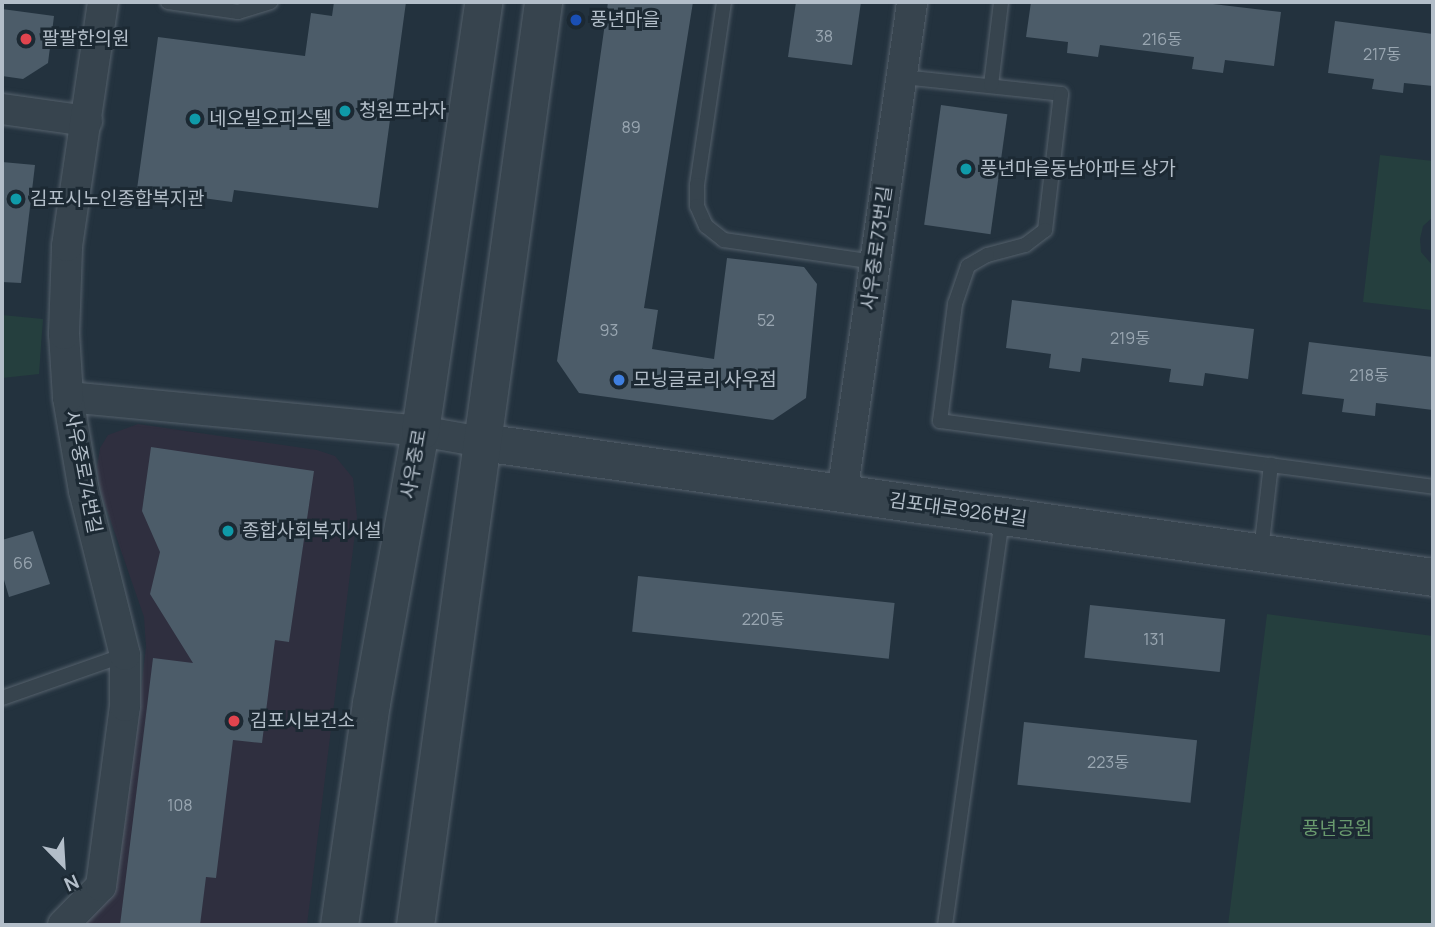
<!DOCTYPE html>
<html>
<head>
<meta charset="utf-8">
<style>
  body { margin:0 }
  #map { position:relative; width:1435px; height:927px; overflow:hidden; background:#23323e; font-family:Manrope,"Noto Sans KR",sans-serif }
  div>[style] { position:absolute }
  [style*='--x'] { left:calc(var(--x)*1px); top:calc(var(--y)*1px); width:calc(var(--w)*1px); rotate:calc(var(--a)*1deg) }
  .medical>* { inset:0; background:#2f2f3f }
  .green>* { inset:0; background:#253f3e }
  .building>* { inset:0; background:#4c5c69; transform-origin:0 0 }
  .roads { filter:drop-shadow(0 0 2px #55616c) drop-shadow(0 0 2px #55616c) }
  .service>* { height:14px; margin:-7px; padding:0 7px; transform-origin:7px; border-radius:7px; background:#37444e }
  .minor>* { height:30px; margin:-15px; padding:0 15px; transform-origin:15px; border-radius:15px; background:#37444e }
  .tertiary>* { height:37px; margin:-18.5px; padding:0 18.5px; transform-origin:18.5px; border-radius:18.5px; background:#37444e }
  .dots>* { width:19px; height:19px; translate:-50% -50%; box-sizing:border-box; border:4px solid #1c2933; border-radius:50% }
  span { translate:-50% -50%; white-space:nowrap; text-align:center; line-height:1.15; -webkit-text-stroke:6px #1c2933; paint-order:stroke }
  .number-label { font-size:16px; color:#99a6b1 }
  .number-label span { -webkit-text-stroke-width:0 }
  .poi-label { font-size:19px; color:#b3bec9 }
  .left { translate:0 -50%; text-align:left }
  .street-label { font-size:19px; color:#b3bec9 }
  .park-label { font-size:19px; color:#699a6e }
  .frame { position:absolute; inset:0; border:4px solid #b3bec9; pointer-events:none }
  .north { position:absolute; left:28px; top:829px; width:70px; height:70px; -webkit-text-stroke:5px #1c2933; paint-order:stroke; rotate:156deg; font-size:19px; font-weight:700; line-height:28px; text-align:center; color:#b3bec9 }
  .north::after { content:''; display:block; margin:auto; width:24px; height:32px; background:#b3bec9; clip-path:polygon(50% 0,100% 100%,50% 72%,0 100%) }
</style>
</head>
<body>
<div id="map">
  <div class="medical">
    <i style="clip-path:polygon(138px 424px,317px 450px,335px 456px,353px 478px,357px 517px,307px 925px,83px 925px,128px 796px,146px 647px,144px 617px,101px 493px,97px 467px,100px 448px,108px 435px)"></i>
  </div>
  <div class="green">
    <i style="clip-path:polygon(1380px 155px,1433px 161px,1433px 217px,1423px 226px,1420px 239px,1421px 252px,1433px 266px,1431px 310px,1363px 302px)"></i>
    <i style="clip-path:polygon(2px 315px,43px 319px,39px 374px,2px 378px)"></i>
    <i style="clip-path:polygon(1267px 614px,1433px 636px,1433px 925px,1228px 925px)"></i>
  </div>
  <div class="building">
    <i style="clip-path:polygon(334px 2px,406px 2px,378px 208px,234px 190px,232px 202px,137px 189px,158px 37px,305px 56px,311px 13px,332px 16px)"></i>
    <i style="clip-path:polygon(608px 2px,693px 2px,644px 308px,658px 310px,652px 349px,714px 359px,727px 258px,804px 267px,817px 284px,806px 398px,773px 420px,579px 393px,557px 361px)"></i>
    <i style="clip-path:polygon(796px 2px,861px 2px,852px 65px,788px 57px)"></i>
    <i style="clip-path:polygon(1031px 2px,1196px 2px,1281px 12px,1274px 66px,1225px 60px,1223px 73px,1192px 69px,1194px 57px,1100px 45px,1098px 57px,1067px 53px,1068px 42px,1026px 37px)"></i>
    <i style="clip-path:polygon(2px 9px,54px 16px,48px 63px,23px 79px,2px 76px)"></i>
    <i style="clip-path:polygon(1335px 21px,1433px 34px,1433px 86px,1404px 83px,1403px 93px,1372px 89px,1374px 79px,1328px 73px)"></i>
    <i style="left:941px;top:105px;width:67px;height:121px;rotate:8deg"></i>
    <i style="clip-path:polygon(2px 162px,35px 165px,21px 283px,2px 282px)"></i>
    <i style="clip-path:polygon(1012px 300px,1254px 329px,1248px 379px,1205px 373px,1203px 386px,1169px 382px,1171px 369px,1082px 358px,1080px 372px,1049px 368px,1051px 354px,1006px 348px)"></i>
    <i style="clip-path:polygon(1309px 342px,1433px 357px,1433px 410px,1376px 403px,1375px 416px,1342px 412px,1344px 399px,1302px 394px)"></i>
    <i style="clip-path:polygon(151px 447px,314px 471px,289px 642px,275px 640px,262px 743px,233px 740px,216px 878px,206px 877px,200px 925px,120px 925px,153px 658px,193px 663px,150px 594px,160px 552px,142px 511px)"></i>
    <i style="clip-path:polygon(33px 531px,50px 584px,9px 597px,2px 573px,2px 540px)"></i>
    <i style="left:638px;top:576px;width:258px;height:56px;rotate:6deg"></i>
    <i style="left:1090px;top:605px;width:136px;height:53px;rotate:6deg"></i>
    <i style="left:1024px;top:722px;width:174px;height:63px;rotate:6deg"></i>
  </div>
  <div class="roads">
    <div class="service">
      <i style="--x:168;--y:2;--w:71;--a:8.1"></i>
      <i style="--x:238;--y:12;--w:34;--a:-17"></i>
      <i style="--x:724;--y:2;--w:185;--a:98.4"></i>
      <i style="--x:697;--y:185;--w:21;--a:90"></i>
      <i style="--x:697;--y:206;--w:22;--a:66"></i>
      <i style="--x:706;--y:226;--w:23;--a:38"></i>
      <i style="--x:724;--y:240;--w:153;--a:8.3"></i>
      <i style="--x:903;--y:77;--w:159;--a:6.1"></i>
      <i style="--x:1061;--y:94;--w:137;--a:96.7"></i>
      <i style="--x:1045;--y:230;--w:25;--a:143"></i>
      <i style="--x:1025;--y:245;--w:39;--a:165"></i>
      <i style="--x:987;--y:255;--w:22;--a:150"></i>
      <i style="--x:968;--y:266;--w:40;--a:108.9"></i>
      <i style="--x:955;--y:304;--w:118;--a:97.3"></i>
      <i style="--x:940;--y:421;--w:497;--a:7.6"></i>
      <i style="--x:991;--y:85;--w:84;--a:-83.1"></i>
      <i style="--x:1261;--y:551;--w:87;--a:-83.4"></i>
      <i style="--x:2;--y:698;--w:130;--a:-19.3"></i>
      <i style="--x:945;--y:925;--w:412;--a:-82"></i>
    </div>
    <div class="minor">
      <i style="--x:2;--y:109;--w:86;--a:8"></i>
      <i style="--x:68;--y:397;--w:354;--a:5.5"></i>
      <i style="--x:420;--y:431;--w:63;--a:10.1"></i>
      <i style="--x:842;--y:495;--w:498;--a:-81.9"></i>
      <i style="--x:63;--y:925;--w:54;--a:-45.7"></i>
      <i style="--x:101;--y:886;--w:182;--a:-82.4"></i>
      <i style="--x:125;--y:706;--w:51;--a:-90"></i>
      <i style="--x:125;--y:655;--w:169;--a:-104"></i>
      <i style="--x:84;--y:491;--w:95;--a:-99.7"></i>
      <i style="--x:68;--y:397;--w:63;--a:-93.6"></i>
      <i style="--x:64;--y:334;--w:88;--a:-88"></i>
      <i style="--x:67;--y:246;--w:247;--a:-81.6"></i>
    </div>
    <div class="tertiary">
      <i style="--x:482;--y:442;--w:961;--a:8.08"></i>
      <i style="--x:339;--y:925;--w:224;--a:-81.8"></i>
      <i style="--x:371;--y:703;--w:276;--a:-79.8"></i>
      <i style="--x:420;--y:431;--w:434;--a:-81.6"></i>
      <i style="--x:415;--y:925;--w:932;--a:-82.1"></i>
    </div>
  </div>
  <div class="dots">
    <i style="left:576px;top:20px;background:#1a4fb4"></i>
    <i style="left:26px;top:39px;background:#e0444e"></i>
    <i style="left:345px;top:111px;background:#0f9aa8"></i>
    <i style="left:195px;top:119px;background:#0f9aa8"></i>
    <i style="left:966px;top:169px;background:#0f9aa8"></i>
    <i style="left:16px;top:199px;background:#0f9aa8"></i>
    <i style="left:619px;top:380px;background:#3f7fe0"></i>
    <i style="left:228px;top:531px;background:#0f9aa8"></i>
    <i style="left:234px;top:721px;background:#e0444e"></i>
  </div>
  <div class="number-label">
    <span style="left:824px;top:36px">38</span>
    <span style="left:1162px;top:39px">216동</span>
    <span style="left:1382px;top:54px">217동</span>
    <span style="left:631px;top:127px">89</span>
    <span style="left:766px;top:320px">52</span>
    <span style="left:609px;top:330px">93</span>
    <span style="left:1130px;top:338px">219동</span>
    <span style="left:1369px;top:375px">218동</span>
    <span style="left:23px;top:563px">66</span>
    <span style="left:763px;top:619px">220동</span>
    <span style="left:1154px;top:639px">131</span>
    <span style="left:1108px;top:762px">223동</span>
    <span style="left:180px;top:805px">108</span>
  </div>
  <div class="poi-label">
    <span class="left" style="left:590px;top:20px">풍년마을</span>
    <span class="left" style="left:42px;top:39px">팔팔한의원</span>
    <span class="left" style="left:359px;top:111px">청원프라자</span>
    <span class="left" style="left:209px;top:119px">네오빌오피스텔</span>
    <span class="left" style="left:980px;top:169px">풍년마을동남아파트 상가</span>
    <span class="left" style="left:30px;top:199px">김포시노인종합복지관</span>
    <span class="left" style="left:633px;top:380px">모닝글로리 사우점</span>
    <span class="left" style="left:242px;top:531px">종합사회복지시설</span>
    <span class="left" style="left:250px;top:721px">김포시보건소</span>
  </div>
  <div class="street-label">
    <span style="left:877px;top:248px;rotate:-82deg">사우중로73번길</span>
    <span style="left:414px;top:464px;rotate:-80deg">사우중로</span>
    <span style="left:83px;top:472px;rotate:79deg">사우중로74번길</span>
    <span style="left:958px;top:510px;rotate:8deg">김포대로926번길</span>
  </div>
  <div class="park-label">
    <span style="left:1337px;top:829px">풍년공원</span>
  </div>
  <div class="frame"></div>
  <div class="north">N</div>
</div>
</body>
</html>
